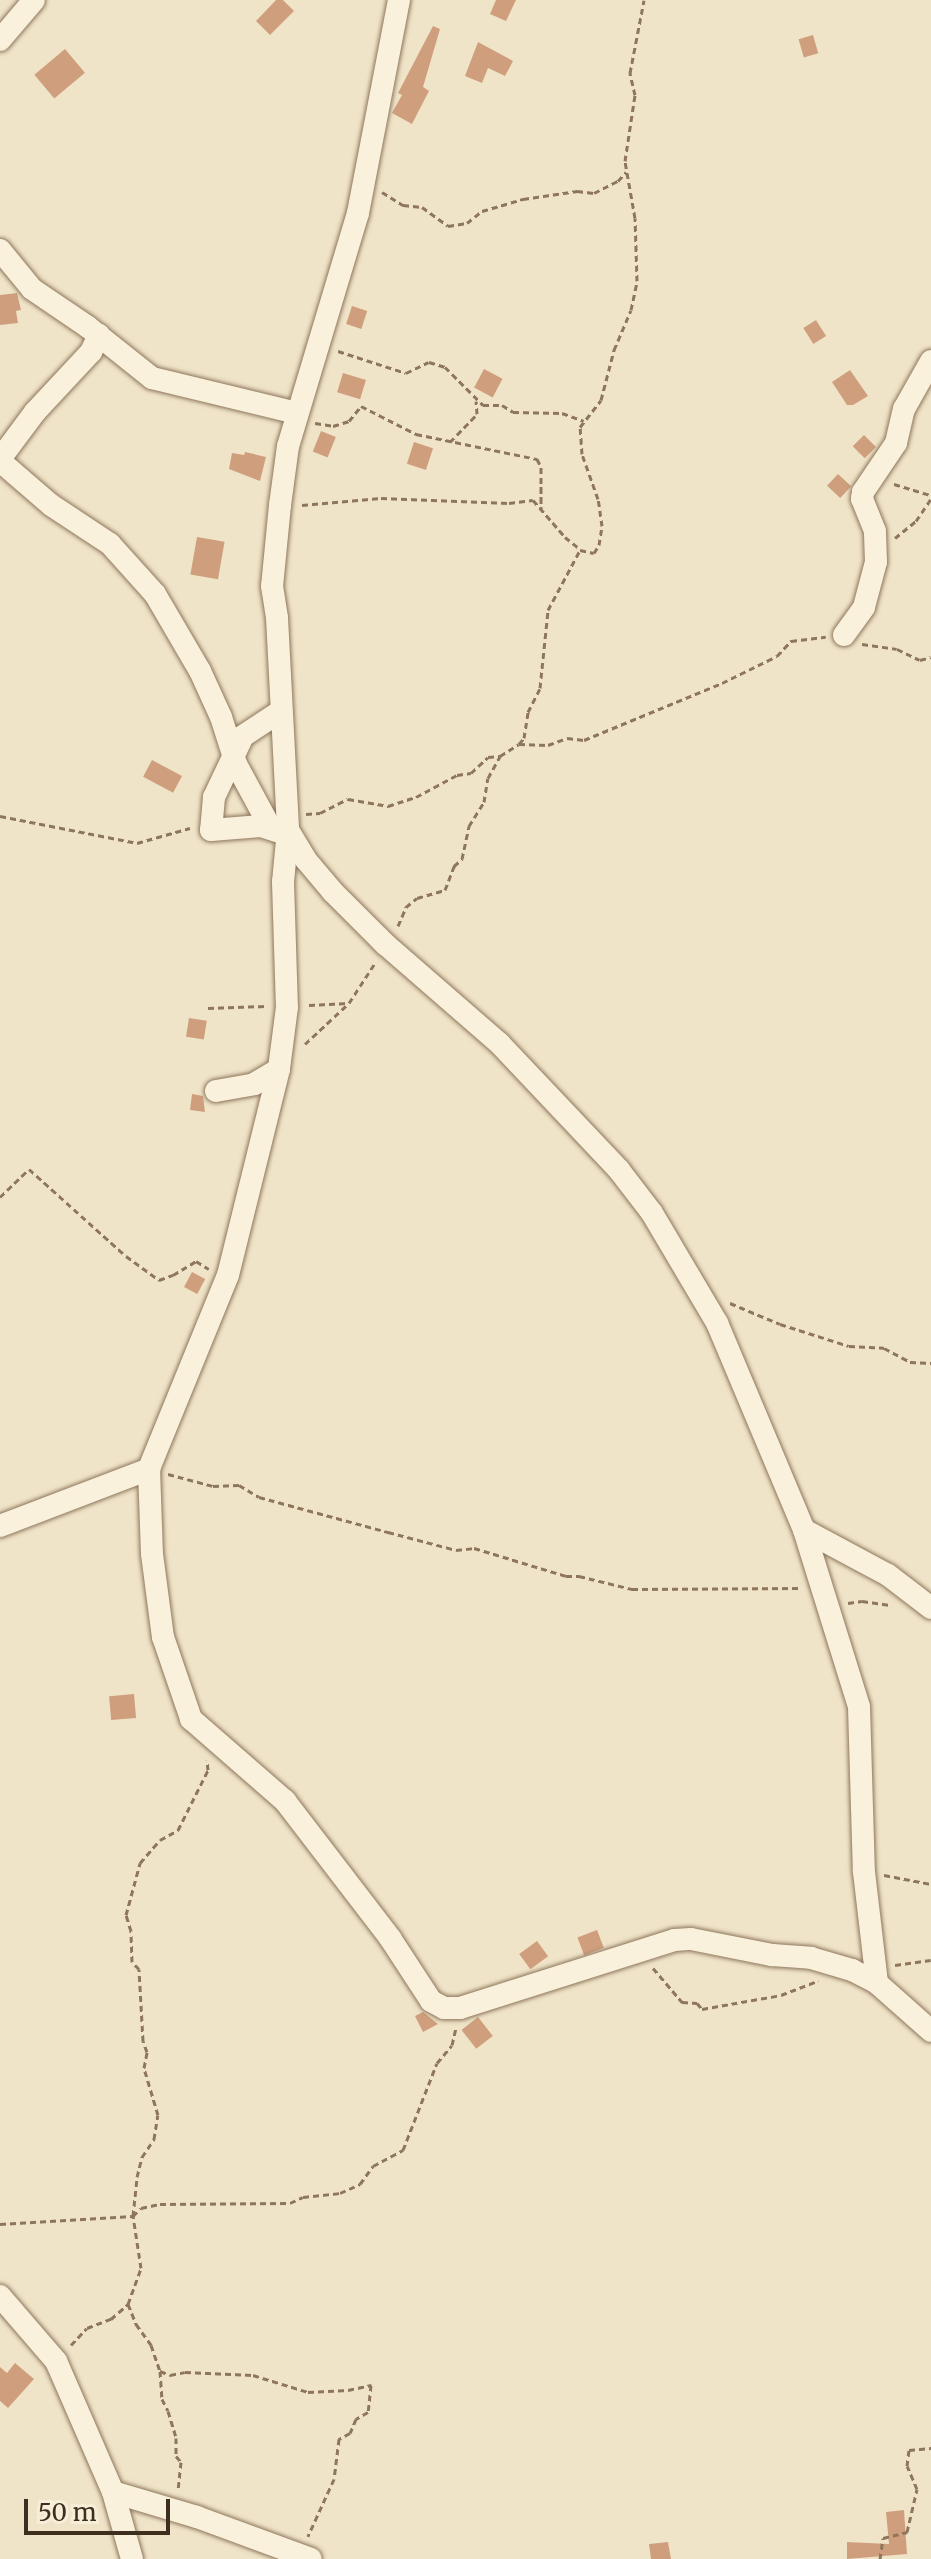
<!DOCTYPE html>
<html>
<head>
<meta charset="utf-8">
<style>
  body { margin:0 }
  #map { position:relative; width:931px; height:2559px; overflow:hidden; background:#f0e4c8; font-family:Merriweather,serif }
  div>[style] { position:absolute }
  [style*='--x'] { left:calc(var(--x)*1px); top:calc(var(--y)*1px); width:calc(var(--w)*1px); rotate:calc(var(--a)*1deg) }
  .building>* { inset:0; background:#cf9f7d; transform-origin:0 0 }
  .path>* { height:3px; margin-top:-1.5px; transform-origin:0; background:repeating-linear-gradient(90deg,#8d765c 0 6px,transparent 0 10px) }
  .roads { filter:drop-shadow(0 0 2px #8d765c) drop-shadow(0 0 2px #8d765c) }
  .minor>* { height:22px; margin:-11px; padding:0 11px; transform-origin:11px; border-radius:11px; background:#faf1dc }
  span { translate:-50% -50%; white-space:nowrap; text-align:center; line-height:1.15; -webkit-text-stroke:7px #f7eed8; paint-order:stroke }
  .scale { position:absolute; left:24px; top:2499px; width:146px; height:36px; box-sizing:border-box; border:4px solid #3d2e20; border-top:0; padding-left:10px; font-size:24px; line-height:28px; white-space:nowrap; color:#3d2e20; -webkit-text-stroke:6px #f7eed8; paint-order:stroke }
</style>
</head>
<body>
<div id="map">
  <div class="building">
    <i style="clip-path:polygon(276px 0,283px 0,294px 11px,270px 35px,256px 21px)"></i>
    <i style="clip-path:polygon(496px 0,516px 0,506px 21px,490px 14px)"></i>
    <i style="clip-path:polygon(433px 26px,440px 29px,423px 87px,429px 91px,412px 124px,392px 113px,402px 95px,398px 93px)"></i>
    <i style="left:813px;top:35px;width:19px;height:15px;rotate:74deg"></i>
    <i style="clip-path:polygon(478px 42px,513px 61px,505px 76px,488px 68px,482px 83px,465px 76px)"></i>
    <i style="left:65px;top:49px;width:31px;height:40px;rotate:50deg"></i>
    <i style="clip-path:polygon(17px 293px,21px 310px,16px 311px,18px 323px,0 325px,0 295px)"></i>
    <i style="left:352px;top:306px;width:16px;height:19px;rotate:18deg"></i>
    <i style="left:816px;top:320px;width:19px;height:15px;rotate:58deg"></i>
    <i style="left:484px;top:369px;width:21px;height:21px;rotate:28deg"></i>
    <i style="clip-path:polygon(850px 370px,868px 396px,853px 405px,847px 405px,832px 382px)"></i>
    <i style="left:343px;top:373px;width:24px;height:20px;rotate:17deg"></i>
    <i style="left:321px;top:431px;width:16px;height:22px;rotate:22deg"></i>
    <i style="left:864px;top:435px;width:17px;height:16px;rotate:45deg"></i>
    <i style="left:414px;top:442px;width:20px;height:23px;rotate:18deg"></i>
    <i style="clip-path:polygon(245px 452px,266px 457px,260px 481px,229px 469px,232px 453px,244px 455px)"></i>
    <i style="left:838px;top:474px;width:18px;height:16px;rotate:43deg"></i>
    <i style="left:197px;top:537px;width:28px;height:38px;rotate:10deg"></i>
    <i style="left:152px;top:760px;width:34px;height:19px;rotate:28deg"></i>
    <i style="left:189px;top:1018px;width:18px;height:19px;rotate:9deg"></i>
    <i style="clip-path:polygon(192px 1094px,203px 1096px,205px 1112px,190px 1110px)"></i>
    <i style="left:192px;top:1272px;width:15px;height:17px;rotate:28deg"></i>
    <i style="left:134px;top:1694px;width:24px;height:25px;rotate:85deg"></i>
    <i style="left:597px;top:1930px;width:19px;height:21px;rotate:69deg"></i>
    <i style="left:537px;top:1941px;width:19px;height:22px;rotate:54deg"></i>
    <i style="clip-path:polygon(423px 2012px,438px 2024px,423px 2032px,415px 2016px)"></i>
    <i style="left:478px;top:2017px;width:24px;height:21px;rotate:52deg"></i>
    <i style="clip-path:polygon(15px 2363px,34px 2379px,8px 2408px,0 2401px,0 2367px,7px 2373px)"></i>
    <i style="clip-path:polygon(904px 2510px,907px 2554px,847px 2559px,847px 2542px,889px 2544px,886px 2512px)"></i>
    <i style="clip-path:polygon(668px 2542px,671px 2559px,651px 2559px,649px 2544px)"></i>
  </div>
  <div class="path">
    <i style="--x:382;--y:192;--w:25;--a:32"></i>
    <i style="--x:403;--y:205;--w:19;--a:6"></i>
    <i style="--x:422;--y:207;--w:32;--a:36"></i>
    <i style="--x:448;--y:226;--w:19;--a:-9"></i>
    <i style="--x:467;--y:223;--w:19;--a:-39"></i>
    <i style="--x:482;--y:211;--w:43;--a:-16.3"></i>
    <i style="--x:523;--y:199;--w:55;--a:-8.4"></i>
    <i style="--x:577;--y:191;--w:17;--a:7"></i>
    <i style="--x:594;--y:193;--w:27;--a:-27"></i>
    <i style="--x:618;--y:181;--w:12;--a:-48"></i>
    <i style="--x:338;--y:351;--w:71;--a:17.9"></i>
    <i style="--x:406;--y:373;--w:25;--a:-26"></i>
    <i style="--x:429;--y:362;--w:17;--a:17"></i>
    <i style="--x:445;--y:367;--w:54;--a:45"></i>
    <i style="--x:483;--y:405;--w:19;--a:0"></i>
    <i style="--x:502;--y:405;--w:13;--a:32"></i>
    <i style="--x:513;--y:412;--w:49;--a:1.2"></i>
    <i style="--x:562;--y:413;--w:23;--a:20"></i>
    <i style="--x:315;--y:423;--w:18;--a:9"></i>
    <i style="--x:333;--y:426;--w:17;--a:-17"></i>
    <i style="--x:349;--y:421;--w:19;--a:-51"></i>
    <i style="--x:361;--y:406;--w:62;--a:27"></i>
    <i style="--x:416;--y:434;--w:124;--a:11.7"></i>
    <i style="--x:537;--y:459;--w:9;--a:63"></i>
    <i style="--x:541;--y:467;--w:42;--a:90"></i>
    <i style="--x:450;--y:442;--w:39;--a:-46"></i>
    <i style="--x:477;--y:414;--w:13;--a:-94"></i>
    <i style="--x:894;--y:484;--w:39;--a:17"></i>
    <i style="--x:302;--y:505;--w:79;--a:-5.1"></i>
    <i style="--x:381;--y:498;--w:128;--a:2.2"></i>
    <i style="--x:509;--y:503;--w:24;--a:-7"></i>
    <i style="--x:533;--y:500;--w:49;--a:49.1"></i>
    <i style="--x:565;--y:537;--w:19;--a:39"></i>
    <i style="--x:895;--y:538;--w:27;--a:-39"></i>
    <i style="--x:916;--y:521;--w:27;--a:-56"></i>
    <i style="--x:862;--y:644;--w:35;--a:8"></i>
    <i style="--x:897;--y:649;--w:25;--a:26"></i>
    <i style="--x:920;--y:660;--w:11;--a:-15"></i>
    <i style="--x:519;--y:744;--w:8;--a:-50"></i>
    <i style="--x:524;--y:738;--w:26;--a:-81"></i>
    <i style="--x:528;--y:712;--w:27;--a:-63"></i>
    <i style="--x:540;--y:688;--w:78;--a:-84.1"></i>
    <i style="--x:548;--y:610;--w:68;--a:-61.9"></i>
    <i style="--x:580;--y:550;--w:14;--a:12"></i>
    <i style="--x:594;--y:553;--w:9;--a:-58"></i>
    <i style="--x:599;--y:545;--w:19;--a:-81"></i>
    <i style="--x:602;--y:526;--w:27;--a:-98"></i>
    <i style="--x:598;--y:499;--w:48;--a:-109.6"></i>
    <i style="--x:582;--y:454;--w:27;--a:-94"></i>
    <i style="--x:580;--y:427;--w:34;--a:-52"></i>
    <i style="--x:601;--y:400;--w:52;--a:-75.4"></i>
    <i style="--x:614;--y:350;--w:43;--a:-67"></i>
    <i style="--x:631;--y:310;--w:30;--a:-78"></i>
    <i style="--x:637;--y:281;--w:63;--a:-91.8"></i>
    <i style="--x:635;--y:218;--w:58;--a:-100"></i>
    <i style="--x:625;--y:161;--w:67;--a:-81.4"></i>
    <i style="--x:635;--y:95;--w:23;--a:-103"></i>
    <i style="--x:630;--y:73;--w:74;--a:-79.1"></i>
    <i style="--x:306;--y:814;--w:14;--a:-4"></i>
    <i style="--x:320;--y:813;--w:31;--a:-27"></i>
    <i style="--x:348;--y:799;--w:41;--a:9.9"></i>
    <i style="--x:388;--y:806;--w:29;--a:-18"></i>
    <i style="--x:416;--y:797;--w:47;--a:-28.2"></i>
    <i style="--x:457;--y:775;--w:14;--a:-8"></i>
    <i style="--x:471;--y:773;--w:23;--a:-43"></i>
    <i style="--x:488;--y:757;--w:12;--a:-5"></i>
    <i style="--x:0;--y:816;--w:140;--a:11.1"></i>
    <i style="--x:137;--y:843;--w:55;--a:-15.8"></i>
    <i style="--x:398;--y:926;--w:21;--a:-67"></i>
    <i style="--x:406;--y:907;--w:14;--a:-39"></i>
    <i style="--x:417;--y:898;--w:29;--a:-16"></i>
    <i style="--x:445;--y:890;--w:26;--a:-69"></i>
    <i style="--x:454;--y:866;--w:11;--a:-41"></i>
    <i style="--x:462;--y:859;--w:34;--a:-78"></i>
    <i style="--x:469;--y:826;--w:28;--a:-58"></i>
    <i style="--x:484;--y:802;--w:24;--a:-81"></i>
    <i style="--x:488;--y:778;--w:25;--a:-61"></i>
    <i style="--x:500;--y:756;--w:22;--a:-32"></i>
    <i style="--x:519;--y:744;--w:29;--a:2"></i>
    <i style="--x:548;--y:745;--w:20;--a:-20"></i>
    <i style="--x:567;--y:738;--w:17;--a:7"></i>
    <i style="--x:584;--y:740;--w:149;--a:-22.4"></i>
    <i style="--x:722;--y:683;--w:61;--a:-26.1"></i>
    <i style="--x:777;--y:656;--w:21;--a:-47"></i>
    <i style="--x:791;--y:641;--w:35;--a:-7"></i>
    <i style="--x:309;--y:1005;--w:40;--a:-2.9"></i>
    <i style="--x:208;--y:1008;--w:58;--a:-2"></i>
    <i style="--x:305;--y:1044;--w:60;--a:-43"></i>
    <i style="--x:349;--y:1003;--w:48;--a:-57"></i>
    <i style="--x:0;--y:1197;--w:40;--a:-44"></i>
    <i style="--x:29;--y:1169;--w:130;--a:41.9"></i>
    <i style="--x:126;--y:1256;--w:41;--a:36"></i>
    <i style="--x:159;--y:1280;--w:15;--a:-20"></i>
    <i style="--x:173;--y:1275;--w:27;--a:-31"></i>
    <i style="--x:196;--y:1261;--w:15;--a:32"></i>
    <i style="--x:730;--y:1303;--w:54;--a:22.8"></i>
    <i style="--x:780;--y:1324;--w:72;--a:17.7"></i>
    <i style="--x:849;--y:1346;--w:35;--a:3"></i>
    <i style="--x:884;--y:1348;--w:30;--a:28"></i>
    <i style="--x:910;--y:1362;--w:21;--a:3"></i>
    <i style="--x:168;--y:1474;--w:47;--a:14.9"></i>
    <i style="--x:213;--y:1486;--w:26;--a:-2"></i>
    <i style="--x:239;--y:1485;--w:23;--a:31"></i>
    <i style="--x:259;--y:1497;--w:134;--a:15.2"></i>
    <i style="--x:388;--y:1532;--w:70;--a:14.8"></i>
    <i style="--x:456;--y:1550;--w:18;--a:-6"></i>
    <i style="--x:474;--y:1548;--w:96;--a:16.9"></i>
    <i style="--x:566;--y:1576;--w:13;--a:0"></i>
    <i style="--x:579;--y:1576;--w:55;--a:13.8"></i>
    <i style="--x:632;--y:1589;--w:169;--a:-0.3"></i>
    <i style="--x:848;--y:1603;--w:14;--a:-8"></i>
    <i style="--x:862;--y:1601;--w:30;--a:8"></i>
    <i style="--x:884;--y:1875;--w:48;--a:10.8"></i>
    <i style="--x:895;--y:1965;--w:36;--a:-8"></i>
    <i style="--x:653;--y:1968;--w:45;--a:49.5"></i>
    <i style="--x:682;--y:2002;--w:15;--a:4"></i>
    <i style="--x:697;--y:2003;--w:8;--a:50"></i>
    <i style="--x:702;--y:2009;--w:80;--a:-10"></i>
    <i style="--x:781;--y:1995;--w:40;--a:-21"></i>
    <i style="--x:0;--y:2224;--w:133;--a:-3.4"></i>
    <i style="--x:133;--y:2216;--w:11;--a:-45"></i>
    <i style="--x:141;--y:2208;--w:19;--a:-12"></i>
    <i style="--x:160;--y:2204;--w:130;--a:-0.4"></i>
    <i style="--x:290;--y:2203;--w:14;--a:-25"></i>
    <i style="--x:303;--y:2197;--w:37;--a:-6"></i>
    <i style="--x:340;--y:2193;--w:22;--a:-24"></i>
    <i style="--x:360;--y:2184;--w:22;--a:-54"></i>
    <i style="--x:373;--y:2166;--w:34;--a:-28"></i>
    <i style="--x:403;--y:2150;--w:93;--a:-68.7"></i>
    <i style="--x:437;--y:2063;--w:23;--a:-50"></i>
    <i style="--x:452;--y:2045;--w:18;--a:-77"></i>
    <i style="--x:128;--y:2304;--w:22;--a:68"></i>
    <i style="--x:136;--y:2324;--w:26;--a:54"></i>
    <i style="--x:151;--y:2345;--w:28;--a:71"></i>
    <i style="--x:160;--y:2371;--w:28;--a:86"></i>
    <i style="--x:162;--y:2399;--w:13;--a:63"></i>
    <i style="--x:168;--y:2411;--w:28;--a:73"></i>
    <i style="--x:176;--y:2438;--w:18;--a:90"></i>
    <i style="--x:176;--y:2456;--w:8;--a:50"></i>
    <i style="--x:181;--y:2462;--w:29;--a:96"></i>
    <i style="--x:71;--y:2345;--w:23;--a:-47"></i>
    <i style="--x:87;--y:2328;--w:26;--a:-21"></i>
    <i style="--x:111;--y:2319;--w:23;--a:-41"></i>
    <i style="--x:128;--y:2304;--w:38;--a:-70"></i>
    <i style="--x:141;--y:2268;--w:53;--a:-98.7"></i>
    <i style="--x:133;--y:2216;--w:39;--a:-84"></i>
    <i style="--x:137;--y:2177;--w:21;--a:-76"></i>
    <i style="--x:142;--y:2157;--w:22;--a:-56"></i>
    <i style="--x:154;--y:2139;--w:24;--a:-81"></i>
    <i style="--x:158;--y:2115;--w:49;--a:-106.6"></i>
    <i style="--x:144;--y:2068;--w:16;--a:-79"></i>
    <i style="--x:147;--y:2052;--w:12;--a:-110"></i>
    <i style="--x:143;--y:2041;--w:72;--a:-93.2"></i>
    <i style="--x:139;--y:1969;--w:10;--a:-135"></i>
    <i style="--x:132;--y:1962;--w:31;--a:-92"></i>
    <i style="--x:131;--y:1931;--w:17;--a:-107"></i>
    <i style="--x:126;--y:1915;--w:54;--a:-74.9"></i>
    <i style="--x:140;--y:1863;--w:30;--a:-49"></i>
    <i style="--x:160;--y:1840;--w:21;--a:-29"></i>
    <i style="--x:178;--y:1830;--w:67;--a:-63.4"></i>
    <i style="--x:208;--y:1770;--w:10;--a:-96"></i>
    <i style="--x:160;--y:2371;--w:11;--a:22"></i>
    <i style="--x:170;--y:2375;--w:15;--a:-11"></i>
    <i style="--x:185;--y:2372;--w:68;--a:2.5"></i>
    <i style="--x:253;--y:2375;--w:58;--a:17.2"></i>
    <i style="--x:308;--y:2392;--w:40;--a:-2.9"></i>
    <i style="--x:348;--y:2390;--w:24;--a:-12"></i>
    <i style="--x:371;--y:2385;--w:27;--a:96"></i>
    <i style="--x:368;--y:2412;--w:14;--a:150"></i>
    <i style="--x:356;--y:2419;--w:15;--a:113"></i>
    <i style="--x:350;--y:2433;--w:13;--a:151"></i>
    <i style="--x:339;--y:2439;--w:40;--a:97.1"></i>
    <i style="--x:334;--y:2479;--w:63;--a:114.5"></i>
    <i style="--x:880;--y:2559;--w:21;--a:-82"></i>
    <i style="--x:883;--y:2538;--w:25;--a:-14"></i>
    <i style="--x:907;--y:2532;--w:44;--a:-76.9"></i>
    <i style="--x:917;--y:2489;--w:25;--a:-113"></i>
    <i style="--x:907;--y:2466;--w:16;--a:-83"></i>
    <i style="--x:909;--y:2450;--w:22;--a:-5"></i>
  </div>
  <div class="roads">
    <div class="minor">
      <i style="--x:399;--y:0;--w:217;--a:100.9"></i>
      <i style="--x:358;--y:213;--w:243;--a:106.7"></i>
      <i style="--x:288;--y:446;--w:60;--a:97.7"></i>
      <i style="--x:280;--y:505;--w:81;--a:95.6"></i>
      <i style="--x:272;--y:586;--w:32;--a:81"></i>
      <i style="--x:277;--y:618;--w:212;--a:87"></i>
      <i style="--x:288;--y:830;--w:35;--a:59"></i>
      <i style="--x:306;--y:860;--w:42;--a:49.8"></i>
      <i style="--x:333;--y:892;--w:74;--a:45"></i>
      <i style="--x:385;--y:944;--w:151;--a:41"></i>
      <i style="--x:499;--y:1043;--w:175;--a:46.6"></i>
      <i style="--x:619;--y:1170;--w:54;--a:52.5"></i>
      <i style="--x:652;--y:1213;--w:128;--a:59.4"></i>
      <i style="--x:717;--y:1323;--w:225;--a:67.2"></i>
      <i style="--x:804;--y:1530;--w:185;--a:72.7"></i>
      <i style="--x:859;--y:1707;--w:165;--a:88.3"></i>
      <i style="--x:864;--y:1872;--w:112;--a:83.3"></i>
      <i style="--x:0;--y:40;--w:52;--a:-49.6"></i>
      <i style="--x:0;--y:250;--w:50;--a:50.6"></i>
      <i style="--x:32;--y:289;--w:68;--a:34.2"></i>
      <i style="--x:88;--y:327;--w:82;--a:38.6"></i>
      <i style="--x:152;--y:378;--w:149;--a:13.6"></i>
      <i style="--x:0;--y:459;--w:59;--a:-53.3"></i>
      <i style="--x:35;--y:412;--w:82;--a:-47"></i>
      <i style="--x:91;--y:352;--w:19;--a:-65"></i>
      <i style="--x:0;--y:461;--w:67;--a:40.8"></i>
      <i style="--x:51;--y:505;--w:71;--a:33.5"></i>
      <i style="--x:110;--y:544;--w:67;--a:48"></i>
      <i style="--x:155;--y:594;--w:89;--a:59.7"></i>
      <i style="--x:200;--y:671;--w:51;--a:65.5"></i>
      <i style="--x:221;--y:717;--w:49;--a:72.3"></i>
      <i style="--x:236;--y:764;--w:72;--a:61.6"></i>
      <i style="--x:844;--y:635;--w:34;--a:-54"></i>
      <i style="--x:864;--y:607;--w:47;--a:-75.1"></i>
      <i style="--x:876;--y:562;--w:31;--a:-92"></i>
      <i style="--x:875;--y:531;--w:35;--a:-112"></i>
      <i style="--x:862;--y:499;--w:7;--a:-82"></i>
      <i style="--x:863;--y:492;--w:59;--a:-56"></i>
      <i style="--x:896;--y:443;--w:35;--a:-77"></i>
      <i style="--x:904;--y:409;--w:55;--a:-60.6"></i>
      <i style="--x:281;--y:711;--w:45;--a:146.7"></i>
      <i style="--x:243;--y:736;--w:68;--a:115.4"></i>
      <i style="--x:214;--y:797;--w:33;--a:95"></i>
      <i style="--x:211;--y:830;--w:50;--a:-4.6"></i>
      <i style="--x:261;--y:826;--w:22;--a:18"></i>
      <i style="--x:288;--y:830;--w:52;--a:95.5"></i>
      <i style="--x:283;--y:882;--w:125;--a:88.2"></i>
      <i style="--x:287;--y:1007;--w:63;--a:97.4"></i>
      <i style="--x:279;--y:1069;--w:212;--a:103.9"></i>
      <i style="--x:228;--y:1275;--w:209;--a:112.2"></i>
      <i style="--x:149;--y:1469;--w:85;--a:88"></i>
      <i style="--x:152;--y:1554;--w:84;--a:82.5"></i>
      <i style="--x:163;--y:1637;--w:87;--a:71.1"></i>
      <i style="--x:191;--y:1719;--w:125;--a:41.1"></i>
      <i style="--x:285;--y:1801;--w:173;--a:52.5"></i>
      <i style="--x:390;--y:1938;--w:75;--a:56.9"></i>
      <i style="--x:431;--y:2001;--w:15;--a:28"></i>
      <i style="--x:444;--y:2008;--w:16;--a:0"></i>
      <i style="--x:460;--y:2008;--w:225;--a:-17.6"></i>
      <i style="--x:675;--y:1940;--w:16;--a:-4"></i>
      <i style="--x:691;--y:1939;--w:83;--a:11.2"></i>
      <i style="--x:772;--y:1955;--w:39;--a:4"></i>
      <i style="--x:811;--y:1958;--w:43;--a:16.3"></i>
      <i style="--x:852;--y:1970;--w:28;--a:27"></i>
      <i style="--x:877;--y:1983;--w:72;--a:41.6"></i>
      <i style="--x:216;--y:1091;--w:39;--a:-10"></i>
      <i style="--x:254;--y:1084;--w:29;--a:-31"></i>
      <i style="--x:0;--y:1526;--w:160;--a:-20.9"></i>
      <i style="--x:804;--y:1530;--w:95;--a:28.2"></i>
      <i style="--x:888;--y:1575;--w:54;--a:37.5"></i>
      <i style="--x:0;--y:2296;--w:86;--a:49.3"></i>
      <i style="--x:56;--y:2361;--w:143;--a:66.5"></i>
      <i style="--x:113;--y:2492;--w:70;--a:74.2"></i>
      <i style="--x:113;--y:2492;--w:88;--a:16.6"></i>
      <i style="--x:197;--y:2517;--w:121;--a:20.2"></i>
    </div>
  </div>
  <div class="scale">50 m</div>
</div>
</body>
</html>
